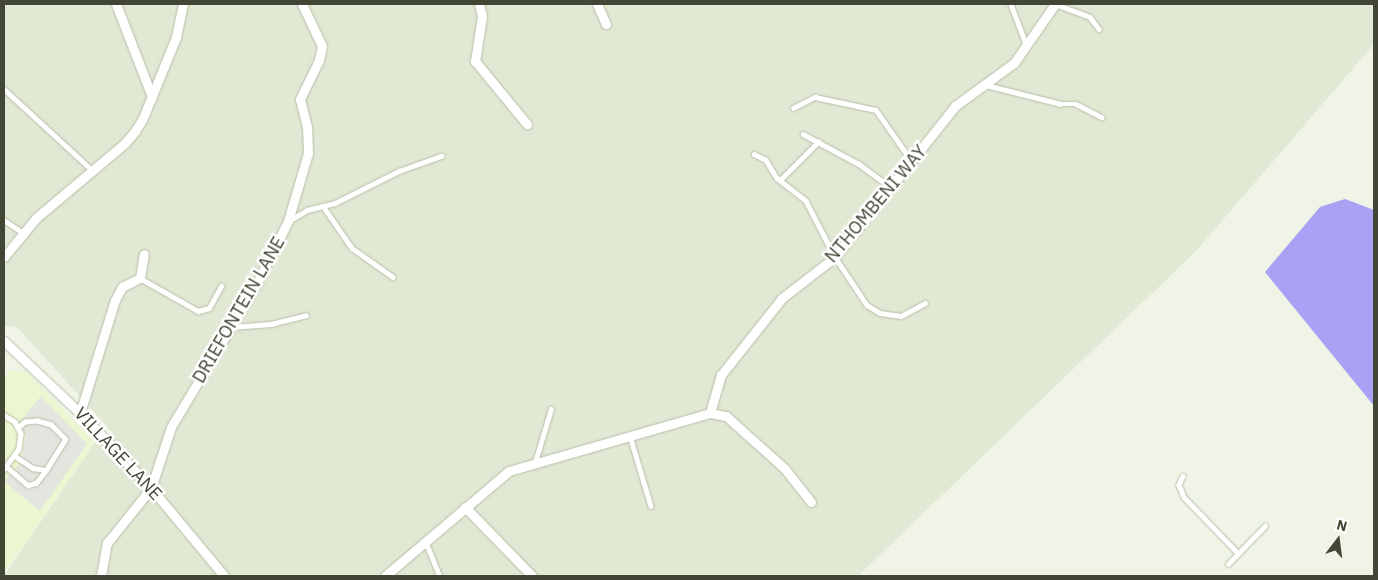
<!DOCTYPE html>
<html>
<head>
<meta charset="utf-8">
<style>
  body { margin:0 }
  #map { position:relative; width:1378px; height:580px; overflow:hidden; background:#eff4e7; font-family:"IBM Plex Sans",sans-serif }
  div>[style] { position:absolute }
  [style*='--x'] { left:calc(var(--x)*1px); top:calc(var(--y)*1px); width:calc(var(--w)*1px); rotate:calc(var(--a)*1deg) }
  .residential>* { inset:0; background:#e1e8d4 }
  .commercial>* { inset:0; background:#ecf6d1 }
  .parking>* { inset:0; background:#e3e5df }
  .water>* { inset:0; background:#a9a1f3 }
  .roads { filter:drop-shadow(0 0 1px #b8c0a9) drop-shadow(0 0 1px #b8c0a9) }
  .service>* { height:4.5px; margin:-2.25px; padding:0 2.25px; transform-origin:2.25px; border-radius:2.25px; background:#fff }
  .minor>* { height:9px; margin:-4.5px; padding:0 4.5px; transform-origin:4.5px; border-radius:4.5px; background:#fff }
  span { translate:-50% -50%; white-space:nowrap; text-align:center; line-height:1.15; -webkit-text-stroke:5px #fff; paint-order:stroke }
  .street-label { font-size:18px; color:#424735 }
  .frame { position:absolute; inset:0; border:5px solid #424735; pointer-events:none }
  .north { position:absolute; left:1313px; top:515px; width:50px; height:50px; -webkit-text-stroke:4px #fff; paint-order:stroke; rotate:15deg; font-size:14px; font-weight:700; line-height:20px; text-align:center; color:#424735 }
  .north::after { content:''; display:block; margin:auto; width:18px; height:22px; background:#424735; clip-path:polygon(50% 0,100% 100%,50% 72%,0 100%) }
</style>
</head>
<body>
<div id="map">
  <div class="residential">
    <i style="clip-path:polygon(4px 4px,1374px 4px,1374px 44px,1196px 251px,858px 576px,4px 576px,95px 442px,114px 434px,17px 327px,4px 326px)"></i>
  </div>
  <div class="commercial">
    <i style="clip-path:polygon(9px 370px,27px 373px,95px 442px,4px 573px,4px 379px)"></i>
  </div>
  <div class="parking">
    <i style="clip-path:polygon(41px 396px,87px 444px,40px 511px,4px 481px,20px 463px,26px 437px,19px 423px)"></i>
  </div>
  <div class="water">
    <i style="clip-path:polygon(1345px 199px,1374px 210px,1374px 406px,1265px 272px,1320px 207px)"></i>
  </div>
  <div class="roads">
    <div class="service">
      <i style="--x:1011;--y:4;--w:43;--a:69.4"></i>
      <i style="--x:1055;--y:4;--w:37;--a:20"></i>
      <i style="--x:1090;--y:17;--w:15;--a:53"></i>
      <i style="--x:986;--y:85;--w:77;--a:14.2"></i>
      <i style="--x:1061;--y:104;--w:15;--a:0"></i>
      <i style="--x:1076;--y:104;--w:29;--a:27"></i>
      <i style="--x:4;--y:89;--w:120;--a:42.6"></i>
      <i style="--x:793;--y:108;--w:25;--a:-27"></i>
      <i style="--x:815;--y:97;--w:62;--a:12"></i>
      <i style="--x:876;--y:110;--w:61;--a:55"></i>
      <i style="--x:803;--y:134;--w:64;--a:28.2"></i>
      <i style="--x:859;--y:164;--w:39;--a:36"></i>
      <i style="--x:754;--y:154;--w:13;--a:27"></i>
      <i style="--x:766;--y:160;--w:21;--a:59"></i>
      <i style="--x:777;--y:178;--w:37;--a:38"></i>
      <i style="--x:806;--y:201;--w:63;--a:62.6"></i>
      <i style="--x:835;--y:257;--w:58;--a:56.3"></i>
      <i style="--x:867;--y:305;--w:15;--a:32"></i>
      <i style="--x:880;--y:313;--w:21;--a:8"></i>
      <i style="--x:901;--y:316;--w:27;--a:-28"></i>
      <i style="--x:780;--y:180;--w:54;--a:-45"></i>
      <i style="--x:323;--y:206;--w:51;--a:55.4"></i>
      <i style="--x:352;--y:248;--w:50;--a:35.3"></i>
      <i style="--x:4;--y:220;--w:22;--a:34"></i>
      <i style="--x:290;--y:220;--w:20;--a:-30"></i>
      <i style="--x:307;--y:210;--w:29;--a:-14"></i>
      <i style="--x:335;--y:203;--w:72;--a:-26.6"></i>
      <i style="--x:399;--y:171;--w:45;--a:-19.7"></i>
      <i style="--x:140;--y:278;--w:67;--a:29.6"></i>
      <i style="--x:198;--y:311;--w:11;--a:-15"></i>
      <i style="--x:209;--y:308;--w:25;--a:-61"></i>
      <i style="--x:231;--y:327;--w:40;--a:-4.3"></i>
      <i style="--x:271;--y:324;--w:36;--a:-14"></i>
      <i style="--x:4;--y:415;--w:13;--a:32"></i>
      <i style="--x:15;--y:422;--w:13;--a:63"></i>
      <i style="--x:21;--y:434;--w:15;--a:98"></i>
      <i style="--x:19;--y:449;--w:26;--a:126"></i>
      <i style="--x:630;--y:436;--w:73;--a:73.3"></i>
      <i style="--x:15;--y:456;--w:22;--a:34"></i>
      <i style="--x:33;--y:468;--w:13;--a:9"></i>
      <i style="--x:46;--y:470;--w:36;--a:-58"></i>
      <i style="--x:65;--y:439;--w:20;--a:-135"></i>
      <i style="--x:51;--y:425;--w:14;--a:-163"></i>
      <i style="--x:38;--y:421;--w:13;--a:176"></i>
      <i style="--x:25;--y:422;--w:8;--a:140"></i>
      <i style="--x:535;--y:462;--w:55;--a:-73.2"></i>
      <i style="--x:7;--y:467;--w:28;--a:41"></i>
      <i style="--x:28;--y:485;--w:8;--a:-14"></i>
      <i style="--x:36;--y:483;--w:16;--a:-52"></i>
      <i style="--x:1183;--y:476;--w:10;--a:114"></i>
      <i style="--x:1179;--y:485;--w:13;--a:67"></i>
      <i style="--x:1184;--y:497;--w:78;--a:46"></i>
      <i style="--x:426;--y:542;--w:37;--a:68"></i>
      <i style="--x:1228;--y:564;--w:53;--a:-45.8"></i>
    </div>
    <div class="minor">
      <i style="--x:116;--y:4;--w:100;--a:68.8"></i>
      <i style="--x:479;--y:4;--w:12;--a:76"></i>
      <i style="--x:482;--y:16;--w:46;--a:98.8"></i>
      <i style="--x:475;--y:61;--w:82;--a:50.5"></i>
      <i style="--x:597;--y:4;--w:22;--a:66"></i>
      <i style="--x:4;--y:257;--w:50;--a:-50.6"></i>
      <i style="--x:36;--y:218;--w:116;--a:-40.1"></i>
      <i style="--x:125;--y:143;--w:16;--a:-50"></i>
      <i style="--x:135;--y:131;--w:15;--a:-58"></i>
      <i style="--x:143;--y:118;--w:87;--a:-67.8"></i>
      <i style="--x:176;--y:37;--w:34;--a:-78"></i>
      <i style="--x:4;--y:341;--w:105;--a:43.5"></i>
      <i style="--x:80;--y:413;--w:103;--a:46.6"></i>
      <i style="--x:151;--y:488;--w:114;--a:50.3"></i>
      <i style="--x:80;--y:413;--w:118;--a:-72.8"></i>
      <i style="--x:115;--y:300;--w:15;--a:-62"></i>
      <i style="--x:122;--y:287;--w:20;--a:-27"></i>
      <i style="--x:140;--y:278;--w:24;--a:-81"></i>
      <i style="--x:710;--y:413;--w:16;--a:11"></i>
      <i style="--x:726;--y:416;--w:79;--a:41.9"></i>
      <i style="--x:785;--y:469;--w:42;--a:51.8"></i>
      <i style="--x:465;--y:507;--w:96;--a:45.8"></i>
      <i style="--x:101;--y:576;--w:34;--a:-80"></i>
      <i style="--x:107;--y:543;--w:70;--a:-51.3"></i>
      <i style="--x:151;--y:488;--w:64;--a:-71.8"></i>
      <i style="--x:171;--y:427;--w:165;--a:-59.1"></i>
      <i style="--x:256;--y:285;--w:72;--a:-63.4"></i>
      <i style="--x:288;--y:221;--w:71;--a:-73.6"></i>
      <i style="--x:308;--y:153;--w:26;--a:-92"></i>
      <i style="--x:307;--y:127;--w:29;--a:-104"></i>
      <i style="--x:300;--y:99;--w:43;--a:-64"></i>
      <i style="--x:319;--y:60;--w:14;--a:-78"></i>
      <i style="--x:322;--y:46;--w:47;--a:-115.5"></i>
      <i style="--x:385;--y:576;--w:162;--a:-40.3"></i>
      <i style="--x:509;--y:471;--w:209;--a:-16.1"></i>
      <i style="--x:710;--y:413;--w:40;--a:-74"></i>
      <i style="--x:721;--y:375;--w:98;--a:-51.6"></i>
      <i style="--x:782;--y:298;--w:67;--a:-37.7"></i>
      <i style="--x:835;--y:257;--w:193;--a:-51.5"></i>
      <i style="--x:955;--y:106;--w:73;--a:-36.1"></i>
      <i style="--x:1014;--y:63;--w:72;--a:-55.2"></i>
    </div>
  </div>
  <div class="street-label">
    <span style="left:876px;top:204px;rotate:-50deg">NTHOMBENI WAY</span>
    <span style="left:239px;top:310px;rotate:-60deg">DRIEFONTEIN LANE</span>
    <span style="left:118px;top:454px;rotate:47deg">VILLAGE LANE</span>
  </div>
  <div class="frame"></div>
  <div class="north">N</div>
</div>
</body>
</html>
